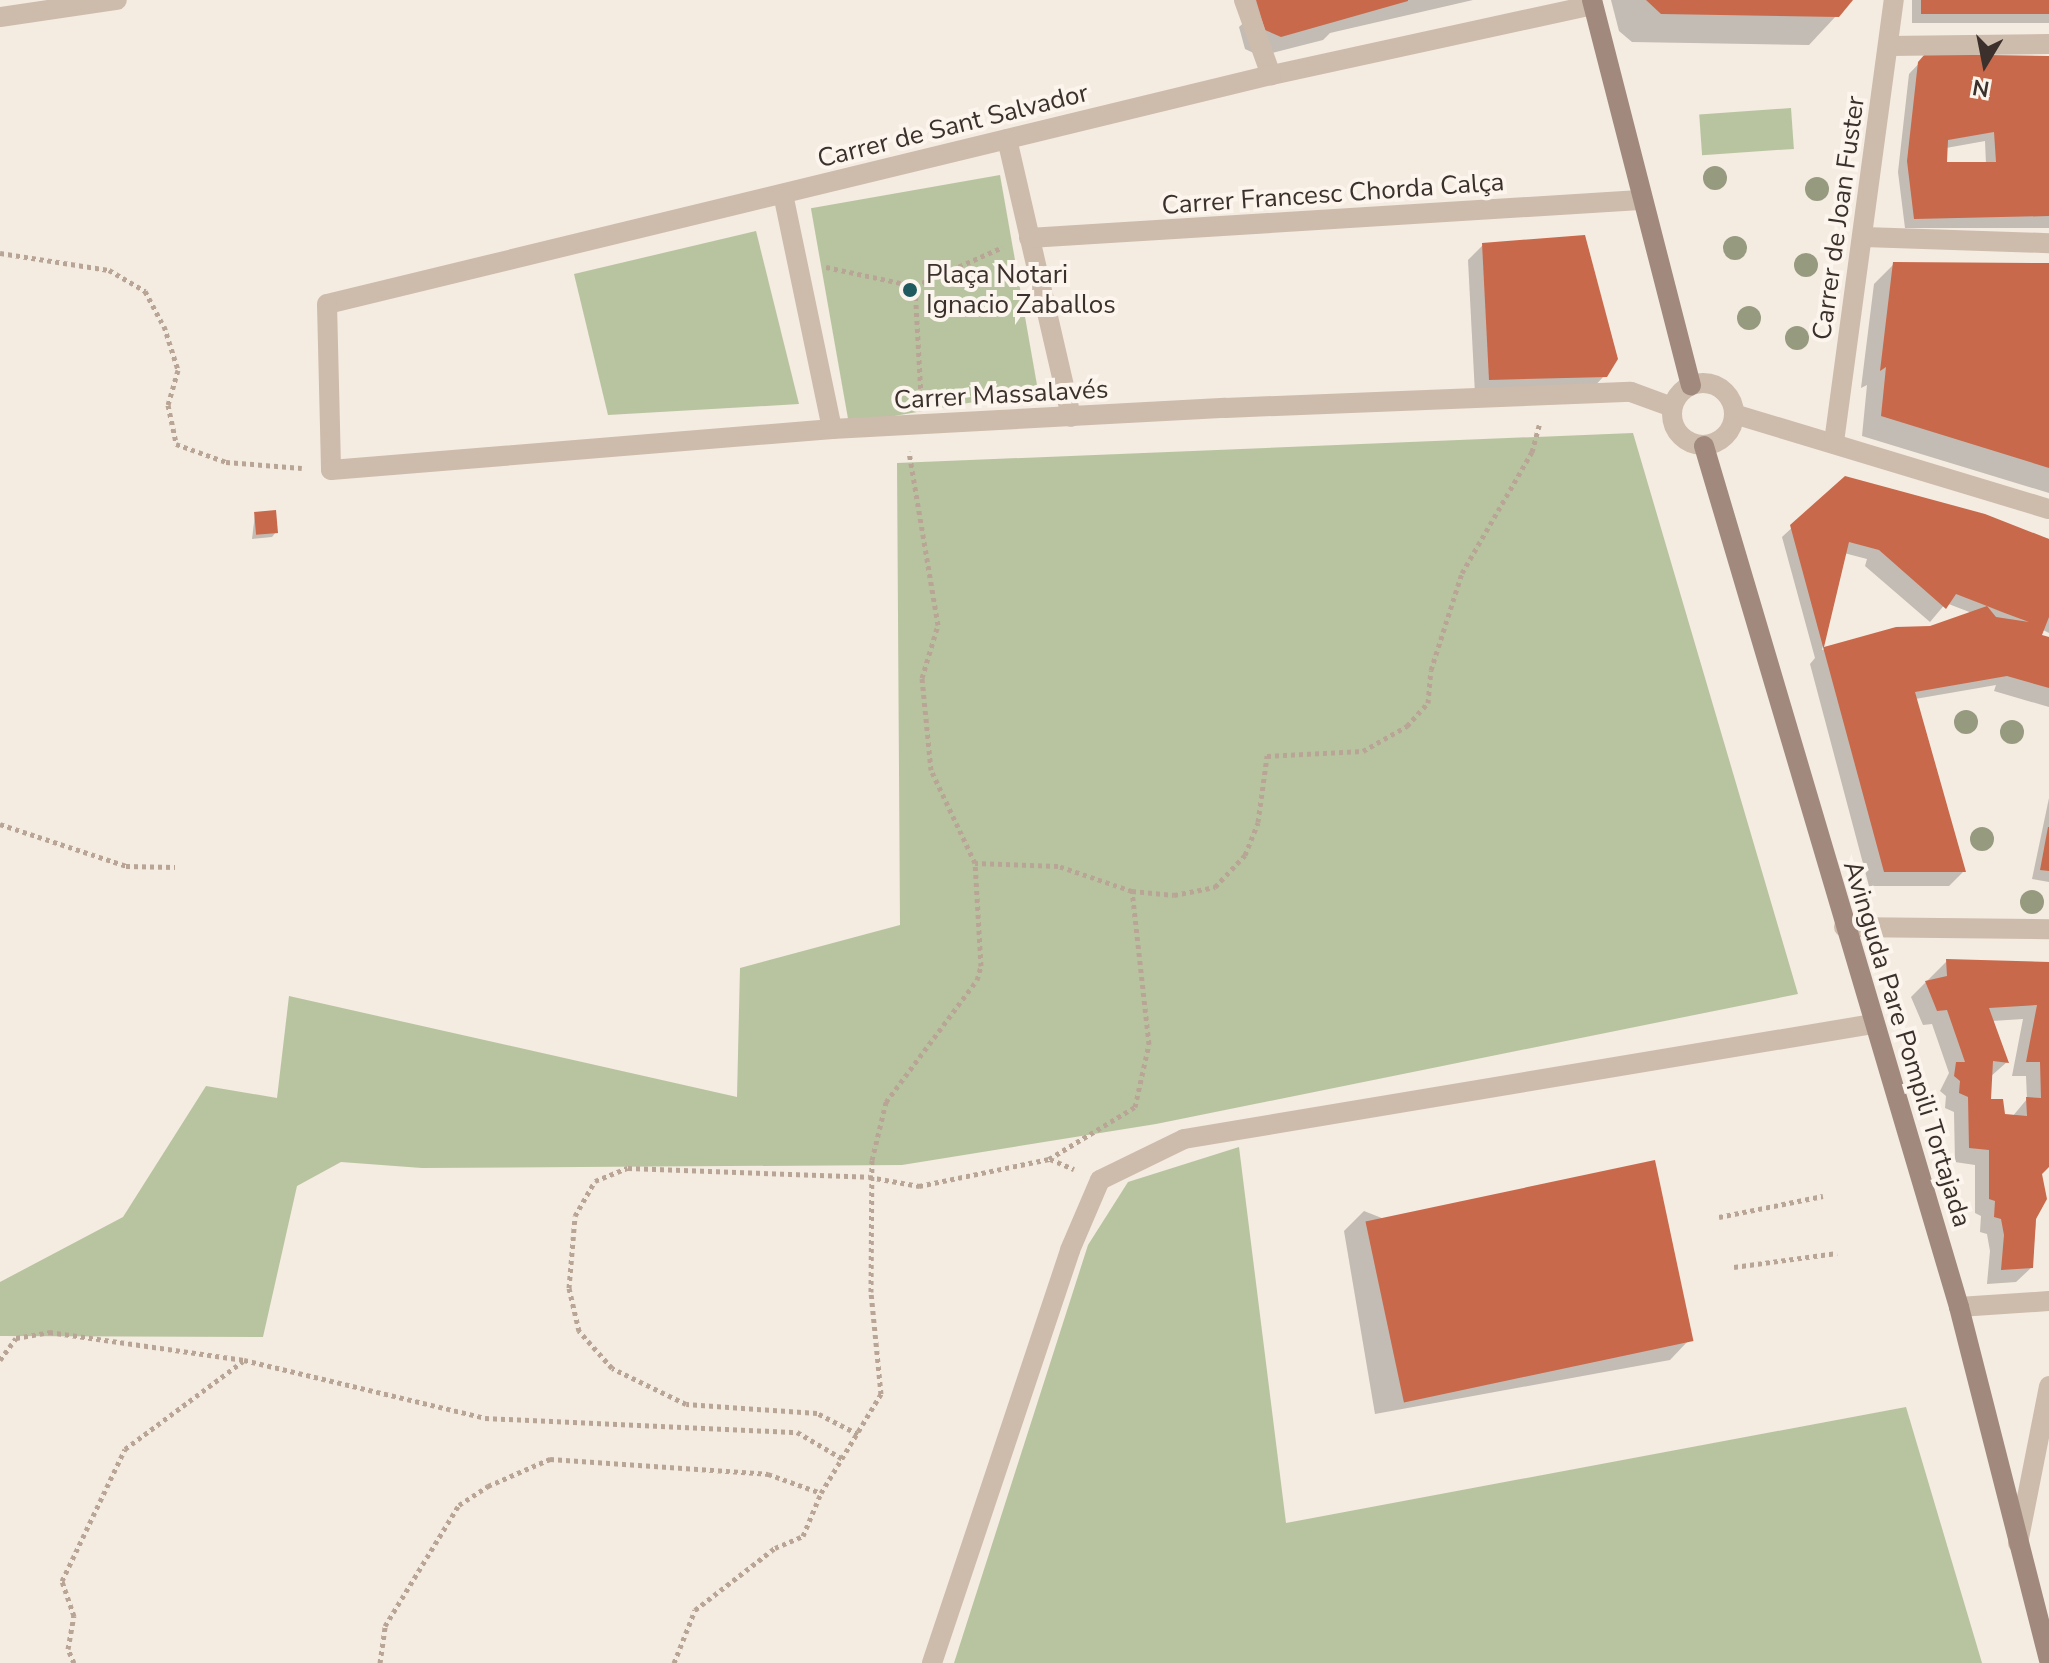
<!DOCTYPE html>
<html>
<head>
<meta charset="utf-8">
<style>
  body { margin:0 }
  #map { position:relative; width:2049px; height:1663px; overflow:hidden; background:#f4ebe1; font-family:"Nunito Sans",sans-serif }
  div>[style] { position:absolute }
  [style*='--x'] { left:calc(var(--x)*1px); top:calc(var(--y)*1px); width:calc(var(--w)*1px); rotate:calc(var(--a)*1deg) }
  .green>* { inset:0; background:#b8c4a0; transform-origin:0 0 }
  .shadow>* { inset:0; background:#0003; transform-origin:0 0 }
  .building>* { inset:0; background:#c8694b; transform-origin:0 0 }
  .path>* { height:5px; margin-top:-2.5px; transform-origin:0; background:repeating-linear-gradient(90deg,#b9a596 0 4px,transparent 0 8px) }
  .street>* { height:20px; margin:-10px; padding:0 10px; transform-origin:10px; border-radius:10px; background:#cdbbac }
  .street>.ring { margin:-10px; padding:0; box-sizing:content-box; background:none; border:20px solid #cdbbac; border-radius:50% }
  .secondary>* { height:20px; margin:-10px; padding:0 10px; transform-origin:10px; border-radius:10px; background:#a18a7d }
  .trees>* { width:24px; height:24px; margin:-12px; border-radius:50%; background:#969b7f }
  .dots>* { width:22px; height:22px; translate:-50% -50%; box-sizing:border-box; border:4px solid #fbf5ee; border-radius:50% }
  span { translate:-50% -50%; white-space:nowrap; text-align:center; line-height:1.15; -webkit-text-stroke:8px #fbf5ee; paint-order:stroke }
  .street-label { font-size:26px; color:#3b302b }
  .poi-label { font-size:26px; color:#3b302b }
  .left { translate:0 -50%; text-align:left }
  .north { position:absolute; left:1945px; top:24px; width:80px; height:80px; -webkit-text-stroke:6px #fbf5ee; paint-order:stroke; rotate:190deg; font-size:22px; font-weight:700; line-height:32px; text-align:center; color:#3b302b }
  .north::after { content:''; display:block; margin:auto; width:28px; height:36px; background:#3b302b; clip-path:polygon(50% 0,100% 100%,50% 72%,0 100%) }
</style>
</head>
<body>
<div id="map">
  <div class="green">
    <i style="left:1791px;top:108px;width:41px;height:92px;rotate:86deg"></i>
    <i style="left:1000px;top:175px;width:219px;height:192px;rotate:80deg"></i>
    <i style="clip-path:polygon(756px 231px,799px 404px,608px 415px,574px 274px)"></i>
    <i style="clip-path:polygon(1633px 433px,1798px 994px,1156px 1124px,902px 1165px,422px 1168px,341px 1162px,297px 1186px,263px 1337px,0 1336px,0 1282px,123px 1217px,206px 1086px,277px 1098px,289px 996px,737px 1097px,740px 968px,900px 925px,897px 463px)"></i>
    <i style="clip-path:polygon(1239px 1147px,1286px 1523px,1906px 1407px,1982px 1663px,954px 1663px,1088px 1245px,1128px 1182px)"></i>
  </div>
  <div class="shadow">
    <i style="clip-path:polygon(1244px 0,1473px 0,1330px 33px,1323px 40px,1260px 56px,1245px 49px,1239px 27px,1250px 17px)"></i>
    <i style="clip-path:polygon(1611px 0,1851px 0,1809px 45px,1632px 42px,1619px 31px)"></i>
    <i style="left:1912px;top:0;width:137px;height:23px"></i>
    <i style="clip-path:polygon(evenodd,1926px 56px,2049px 58px,2049px 228px,1905px 228px,1898px 172px,1909px 74px,1926px 56px,1985px 141px,1986px 164px,1945px 164px,1946px 148px,1985px 141px)"></i>
    <i style="clip-path:polygon(1483px 245px,1605px 375px,1590px 391px,1475px 394px,1468px 260px)"></i>
    <i style="clip-path:polygon(1894px 264px,2049px 265px,2049px 493px,1862px 436px,1867px 385px,1861px 388px,1874px 284px)"></i>
    <i style="clip-path:polygon(evenodd,1846px 478px,2049px 539px,2049px 633px,2041px 629px,2040px 637px,2049px 639px,2049px 707px,1994px 691px,1996px 685px,1915px 699px,1964px 871px,1949px 886px,1869px 886px,1810px 664px,1815px 658px,1782px 537px,1846px 478px,1844px 553px,1867px 559px,1865px 566px,1930px 622px,1946px 603px,1972px 613px,1931px 628px,1897px 629px,1822px 650px,1844px 553px)"></i>
    <i style="clip-path:polygon(255px 514px,276px 532px,272px 537px,252px 539px)"></i>
    <i style="clip-path:polygon(2049px 798px,2049px 882px,2032px 879px)"></i>
    <i style="clip-path:polygon(evenodd,1947px 961px,2049px 964px,2049px 1162px,2040px 1174px,2032px 1267px,2016px 1282px,1987px 1284px,1990px 1251px,1987px 1234px,1980px 1232px,1981px 1216px,1975px 1213px,1975px 1165px,1955px 1162px,1954px 1112px,1945px 1108px,1946px 1096px,1940px 1091px,1949px 1073px,1932px 1024px,1923px 1025px,1911px 997px,1947px 961px,2023px 1019px,2012px 1076px,2026px 1076px,2027px 1099px,2012px 1117px,2003px 1116px,1989px 1101px,1990px 1077px,2007px 1062px,1992px 1021px,2023px 1019px)"></i>
    <i style="clip-path:polygon(1364px 1211px,1689px 1340px,1670px 1360px,1375px 1414px,1344px 1231px)"></i>
  </div>
  <div class="building">
    <i style="clip-path:polygon(1256px 0,1408px 0,1408px 1px,1281px 37px,1265px 30px)"></i>
    <i style="clip-path:polygon(1646px 0,1853px 0,1839px 17px,1661px 14px)"></i>
    <i style="left:1921px;top:0;width:128px;height:14px"></i>
    <i style="clip-path:polygon(evenodd,1925px 54px,2049px 56px,2049px 216px,1914px 219px,1907px 161px,1918px 62px,1925px 54px,1994px 132px,1996px 162px,1947px 162px,1948px 140px,1994px 132px)"></i>
    <i style="clip-path:polygon(1585px 235px,1618px 359px,1607px 377px,1489px 380px,1482px 243px)"></i>
    <i style="clip-path:polygon(1893px 262px,2049px 263px,2049px 468px,1881px 416px,1886px 367px,1880px 371px)"></i>
    <i style="clip-path:polygon(evenodd,1845px 476px,1985px 514px,2049px 539px,2049px 617px,2042px 635px,2049px 637px,2049px 688px,2007px 676px,1915px 692px,1966px 872px,1884px 872px,1790px 525px,1845px 476px,1849px 542px,1879px 550px,1946px 609px,1956px 594px,1987px 606px,1930px 626px,1896px 627px,1824px 647px,1849px 542px,1845px 476px,1987px 606px,2002px 612px,2029px 622px,1996px 617px,1987px 606px)"></i>
    <i style="left:276px;top:510px;width:23px;height:22px;rotate:85deg"></i>
    <i style="clip-path:polygon(2048px 827px,2049px 827px,2049px 871px,2040px 870px)"></i>
    <i style="clip-path:polygon(evenodd,1946px 959px,2049px 962px,2049px 1167px,2042px 1174px,2047px 1199px,2036px 1219px,2033px 1268px,2001px 1270px,2004px 1235px,2001px 1219px,1994px 1217px,1995px 1201px,1989px 1199px,1989px 1150px,1969px 1148px,1968px 1097px,1959px 1093px,1960px 1081px,1954px 1076px,1956px 1062px,1965px 1062px,1947px 1010px,1937px 1011px,1925px 981px,1947px 976px,1946px 959px,2037px 1005px,2026px 1062px,2040px 1062px,2041px 1098px,2026px 1097px,2027px 1116px,2005px 1114px,2003px 1099px,1991px 1099px,1993px 1061px,2009px 1063px,1989px 1008px,2037px 1005px)"></i>
    <i style="left:1655px;top:1160px;width:185px;height:296px;rotate:78deg"></i>
  </div>
  <div class="path">
    <i style="--x:0;--y:253;--w:110;--a:8.9"></i>
    <i style="--x:109;--y:270;--w:42;--a:30.3"></i>
    <i style="--x:145;--y:291;--w:40;--a:62"></i>
    <i style="--x:164;--y:326;--w:46;--a:72.3"></i>
    <i style="--x:178;--y:370;--w:36;--a:106"></i>
    <i style="--x:168;--y:405;--w:40;--a:78"></i>
    <i style="--x:176;--y:444;--w:53;--a:19.8"></i>
    <i style="--x:226;--y:462;--w:76;--a:4.5"></i>
    <i style="--x:826;--y:267;--w:91;--a:12.1"></i>
    <i style="--x:921;--y:396;--w:110;--a:-93.1"></i>
    <i style="--x:915;--y:286;--w:96;--a:-23.9"></i>
    <i style="--x:0;--y:824;--w:133;--a:18.4"></i>
    <i style="--x:126;--y:866;--w:49;--a:1.2"></i>
    <i style="--x:1132;--y:891;--w:42;--a:5.4"></i>
    <i style="--x:1174;--y:895;--w:42;--a:-11"></i>
    <i style="--x:1215;--y:887;--w:44;--a:-46.8"></i>
    <i style="--x:1245;--y:855;--w:35;--a:-68"></i>
    <i style="--x:1258;--y:822;--w:67;--a:-82.2"></i>
    <i style="--x:1267;--y:756;--w:96;--a:-3"></i>
    <i style="--x:1363;--y:751;--w:51;--a:-29.6"></i>
    <i style="--x:1407;--y:726;--w:31;--a:-48"></i>
    <i style="--x:1428;--y:703;--w:33;--a:-85"></i>
    <i style="--x:1431;--y:670;--w:102;--a:-72.3"></i>
    <i style="--x:1462;--y:573;--w:140;--a:-60"></i>
    <i style="--x:1532;--y:452;--w:28;--a:-75"></i>
    <i style="--x:1050;--y:1159;--w:26;--a:23"></i>
    <i style="--x:1719;--y:1217;--w:106;--a:-11.4"></i>
    <i style="--x:1734;--y:1267;--w:104;--a:-7.7"></i>
    <i style="--x:0;--y:1360;--w:27;--a:-54"></i>
    <i style="--x:16;--y:1338;--w:34;--a:-10"></i>
    <i style="--x:49;--y:1332;--w:197;--a:8.2"></i>
    <i style="--x:244;--y:1360;--w:248;--a:13.5"></i>
    <i style="--x:485;--y:1418;--w:312;--a:2.6"></i>
    <i style="--x:797;--y:1432;--w:53;--a:30.4"></i>
    <i style="--x:858;--y:1434;--w:46;--a:-152.9"></i>
    <i style="--x:817;--y:1413;--w:131;--a:-176.1"></i>
    <i style="--x:686;--y:1404;--w:82;--a:-154.1"></i>
    <i style="--x:612;--y:1368;--w:50;--a:-131.7"></i>
    <i style="--x:579;--y:1331;--w:44;--a:-103.1"></i>
    <i style="--x:569;--y:1288;--w:72;--a:-85.2"></i>
    <i style="--x:575;--y:1216;--w:40;--a:-60.3"></i>
    <i style="--x:595;--y:1181;--w:35;--a:-22"></i>
    <i style="--x:628;--y:1168;--w:241;--a:2.1"></i>
    <i style="--x:869;--y:1177;--w:51;--a:10.2"></i>
    <i style="--x:919;--y:1186;--w:133;--a:-11.7"></i>
    <i style="--x:1049;--y:1159;--w:100;--a:-31.2"></i>
    <i style="--x:1135;--y:1107;--w:65;--a:-77.5"></i>
    <i style="--x:1149;--y:1044;--w:154;--a:-96.3"></i>
    <i style="--x:1132;--y:891;--w:78;--a:-161.3"></i>
    <i style="--x:1058;--y:866;--w:83;--a:-177.9"></i>
    <i style="--x:74;--y:1663;--w:15;--a:-113"></i>
    <i style="--x:68;--y:1649;--w:34;--a:-80"></i>
    <i style="--x:74;--y:1616;--w:37;--a:-109"></i>
    <i style="--x:62;--y:1581;--w:146;--a:-64.5"></i>
    <i style="--x:125;--y:1449;--w:147;--a:-36.7"></i>
    <i style="--x:380;--y:1663;--w:37;--a:-82"></i>
    <i style="--x:385;--y:1626;--w:142;--a:-58.6"></i>
    <i style="--x:459;--y:1505;--w:35;--a:-33"></i>
    <i style="--x:488;--y:1486;--w:68;--a:-23.5"></i>
    <i style="--x:550;--y:1459;--w:219;--a:3.9"></i>
    <i style="--x:768;--y:1474;--w:56;--a:19.7"></i>
    <i style="--x:821;--y:1493;--w:116;--a:-58.8"></i>
    <i style="--x:881;--y:1394;--w:102;--a:-95.6"></i>
    <i style="--x:871;--y:1292;--w:132;--a:-89.6"></i>
    <i style="--x:872;--y:1160;--w:60;--a:-76.4"></i>
    <i style="--x:886;--y:1102;--w:152;--a:-53.3"></i>
    <i style="--x:977;--y:980;--w:15;--a:-74"></i>
    <i style="--x:981;--y:966;--w:103;--a:-93.3"></i>
    <i style="--x:975;--y:863;--w:103;--a:-115.3"></i>
    <i style="--x:931;--y:770;--w:92;--a:-95.6"></i>
    <i style="--x:922;--y:678;--w:55;--a:-73.2"></i>
    <i style="--x:938;--y:625;--w:176;--a:-99.5"></i>
    <i style="--x:674;--y:1663;--w:57;--a:-68.4"></i>
    <i style="--x:695;--y:1610;--w:101;--a:-37.8"></i>
    <i style="--x:775;--y:1548;--w:30;--a:-23"></i>
    <i style="--x:803;--y:1536;--w:47;--a:-67.3"></i>
  </div>
  <div class="street">
    <i style="--x:1244;--y:0;--w:80;--a:70.2"></i>
    <i style="--x:1593;--y:5;--w:330;--a:167.7"></i>
    <i style="--x:1271;--y:75;--w:971;--a:166.36"></i>
    <i style="--x:327;--y:304;--w:166;--a:88.6"></i>
    <i style="--x:331;--y:470;--w:503;--a:-4.68"></i>
    <i style="--x:832;--y:429;--w:394;--a:-3.1"></i>
    <i style="--x:1225;--y:408;--w:406;--a:-2.3"></i>
    <i style="--x:1631;--y:392;--w:44;--a:20.1"></i>
    <i style="--x:0;--y:17;--w:118;--a:-8.3"></i>
    <i style="--x:1889;--y:46;--w:160;--a:-0.7"></i>
    <i style="--x:1007;--y:139;--w:285;--a:77"></i>
    <i style="--x:783;--y:194;--w:240;--a:78.2"></i>
    <i style="--x:1864;--y:237;--w:185;--a:1.9"></i>
    <i style="--x:1029;--y:238;--w:612;--a:-3.56"></i>
    <i class="ring" style="left:1672px;top:383px;width:42px;height:42px"></i>
    <i style="--x:1734;--y:414;--w:329;--a:16.8"></i>
    <i style="--x:1834;--y:442;--w:446;--a:-82.3"></i>
    <i style="--x:1844;--y:927;--w:205;--a:0.6"></i>
    <i style="--x:1959;--y:1307;--w:90;--a:-3.8"></i>
    <i style="--x:2018;--y:1543;--w:160;--a:-78.8"></i>
    <i style="--x:932;--y:1663;--w:435;--a:-71.5"></i>
    <i style="--x:1070;--y:1250;--w:76;--a:-66.8"></i>
    <i style="--x:1100;--y:1180;--w:93;--a:-26"></i>
    <i style="--x:1184;--y:1139;--w:699;--a:-9.48"></i>
  </div>
  <div class="secondary">
    <i style="--x:1592;--y:0;--w:398;--a:75.6"></i>
    <i style="--x:1704;--y:446;--w:898;--a:73.5"></i>
    <i style="--x:1959;--y:1307;--w:363;--a:75.7"></i>
  </div>
  <div class="trees">
    <i style="left:1715px;top:178px"></i>
    <i style="left:1817px;top:189px"></i>
    <i style="left:1735px;top:248px"></i>
    <i style="left:1806px;top:265px"></i>
    <i style="left:1749px;top:318px"></i>
    <i style="left:1797px;top:338px"></i>
    <i style="left:1966px;top:722px"></i>
    <i style="left:2012px;top:732px"></i>
    <i style="left:1982px;top:839px"></i>
    <i style="left:2032px;top:902px"></i>
  </div>
  <div class="dots">
    <i style="left:910px;top:290px;background:#1f5a5e"></i>
  </div>
  <div class="street-label">
    <span style="left:953px;top:126px;rotate:-14deg">Carrer de Sant Salvador</span>
    <span style="left:1333px;top:194px;rotate:-4deg">Carrer Francesc Chorda Calça</span>
    <span style="left:1839px;top:218px;rotate:-82deg">Carrer de Joan Fuster</span>
    <span style="left:1001px;top:395px;rotate:-3deg">Carrer Massalavés</span>
    <span style="left:1907px;top:1044px;rotate:73deg">Avinguda Pare Pompili Tortajada</span>
  </div>
  <div class="poi-label">
    <span class="left" style="left:926px;top:290px">Plaça Notari<br>Ignacio Zaballos</span>
  </div>
  <div class="north">N</div>
</div>
</body>
</html>
